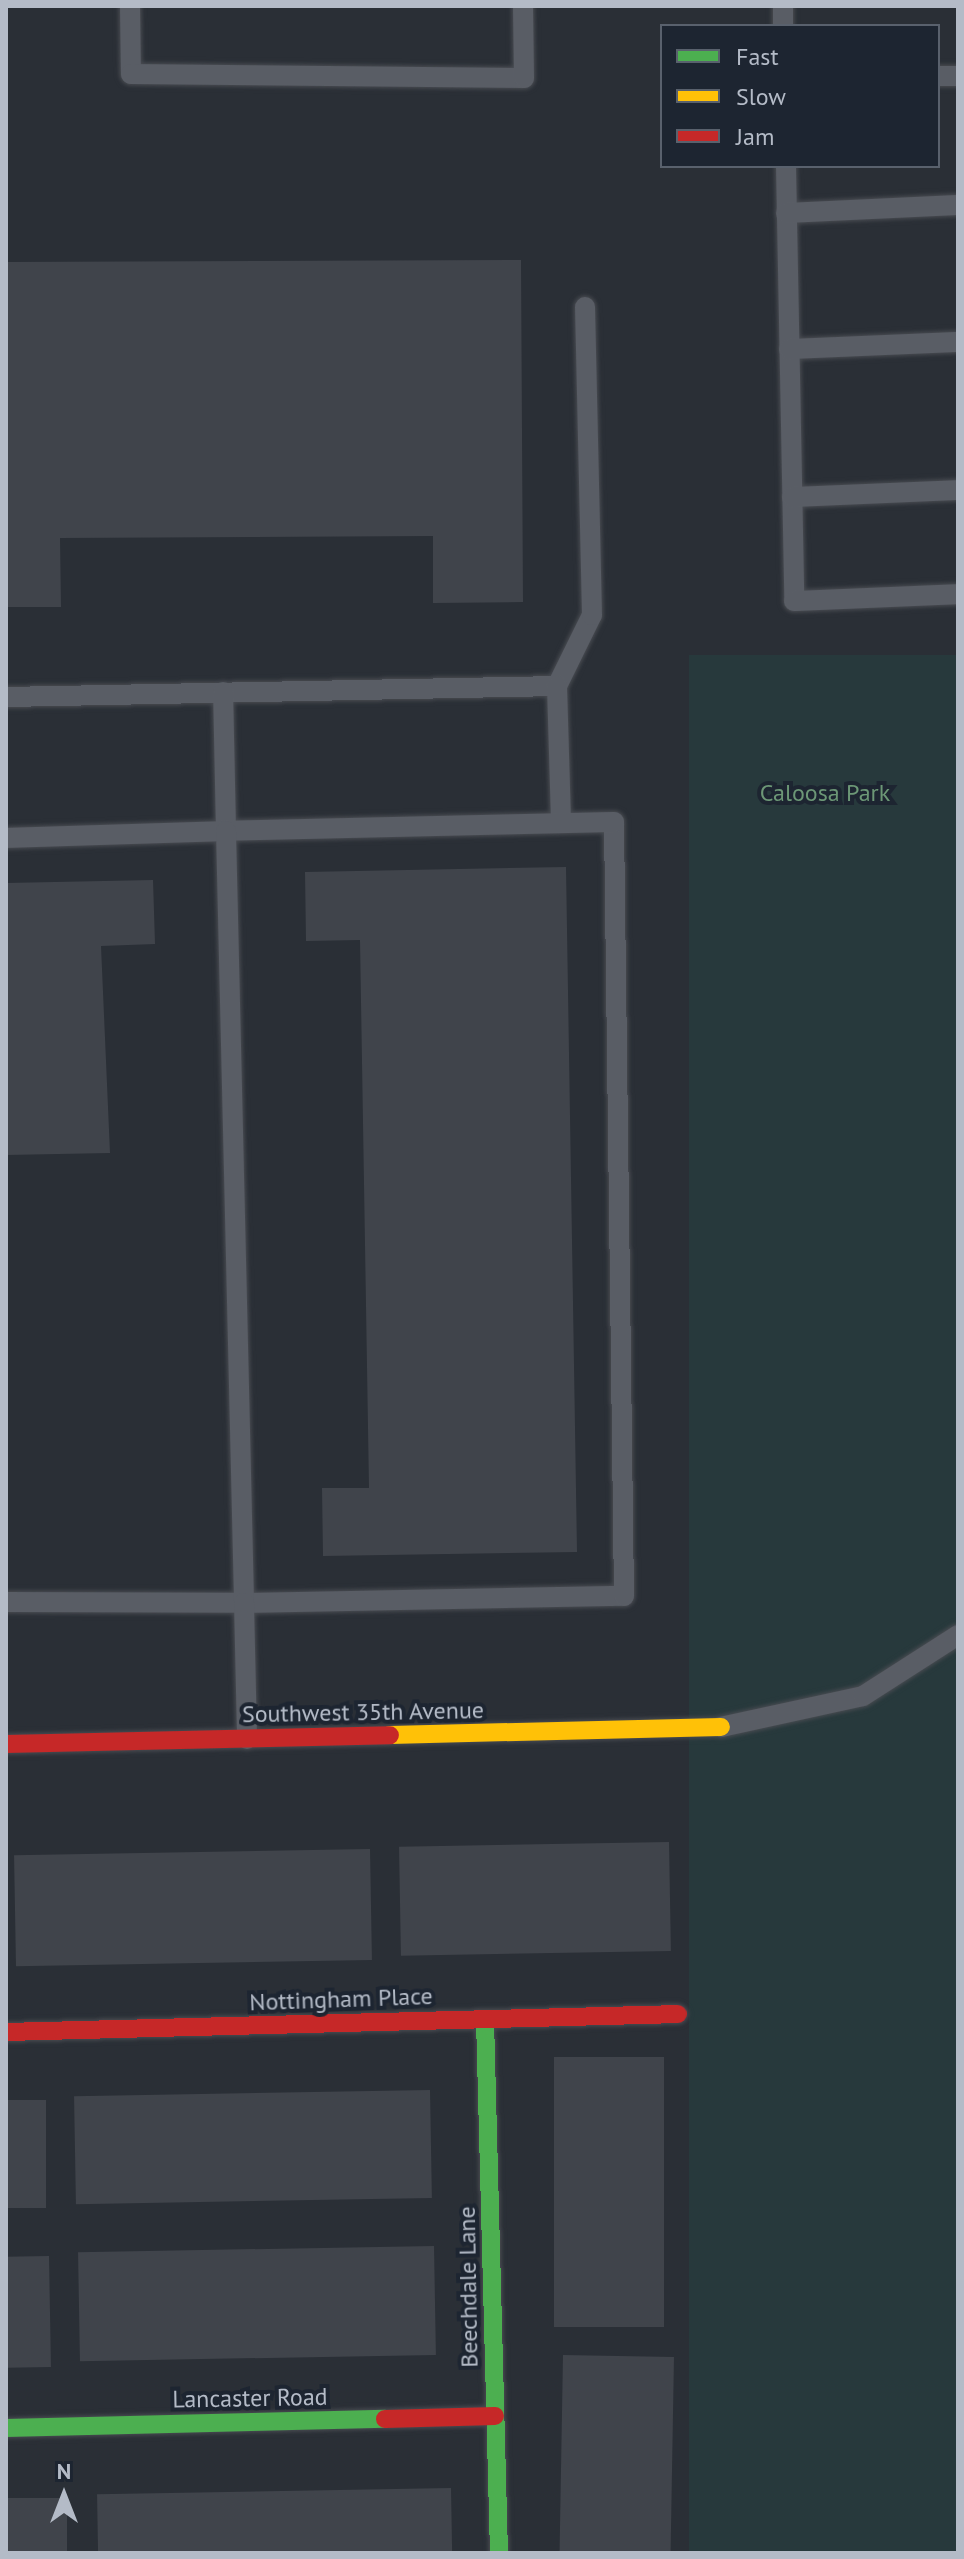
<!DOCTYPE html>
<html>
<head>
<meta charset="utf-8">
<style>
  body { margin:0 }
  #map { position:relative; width:964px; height:2559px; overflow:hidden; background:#2a2f36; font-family:"PT Sans",sans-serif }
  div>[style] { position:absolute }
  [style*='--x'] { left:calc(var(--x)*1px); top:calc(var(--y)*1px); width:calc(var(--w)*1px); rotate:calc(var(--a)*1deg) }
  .green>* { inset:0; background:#27393c; transform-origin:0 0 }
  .building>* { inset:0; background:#40444b; transform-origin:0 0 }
  .roads { filter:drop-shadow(0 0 2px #484b51) drop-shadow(0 0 2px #484b51) }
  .lane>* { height:20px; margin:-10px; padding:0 10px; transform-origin:10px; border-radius:10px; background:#595d65 }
  .fast>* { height:18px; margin:-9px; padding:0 9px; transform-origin:9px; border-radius:9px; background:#4caf50 }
  .slow>* { height:18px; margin:-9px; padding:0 9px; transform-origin:9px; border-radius:9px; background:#ffc107 }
  .jam>* { height:18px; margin:-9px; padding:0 9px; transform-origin:9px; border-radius:9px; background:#c62828 }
  span { translate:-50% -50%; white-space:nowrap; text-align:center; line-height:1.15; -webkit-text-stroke:8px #1d2531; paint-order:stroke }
  .park-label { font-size:24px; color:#6c9776 }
  .street-label { font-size:24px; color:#b4bbc7 }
  .frame { position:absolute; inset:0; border:8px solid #b4bbc7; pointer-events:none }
  .legend { position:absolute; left:660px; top:24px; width:280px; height:144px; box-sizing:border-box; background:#1d2531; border:2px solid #59616d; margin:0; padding:10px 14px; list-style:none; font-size:24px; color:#b4bbc7 }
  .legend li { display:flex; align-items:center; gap:16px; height:40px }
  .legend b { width:40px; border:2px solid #59616d }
  .north { position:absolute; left:24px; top:2455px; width:80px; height:80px; -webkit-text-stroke:6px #1d2531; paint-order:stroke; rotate:0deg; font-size:22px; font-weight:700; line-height:32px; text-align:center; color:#b4bbc7 }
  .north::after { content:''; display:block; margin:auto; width:28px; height:36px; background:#b4bbc7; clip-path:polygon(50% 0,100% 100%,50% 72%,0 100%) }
</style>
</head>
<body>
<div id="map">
  <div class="green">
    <i style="left:958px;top:655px;width:1898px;height:269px;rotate:90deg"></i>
  </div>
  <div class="building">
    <i style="clip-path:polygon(521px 260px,523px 602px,433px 603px,433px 536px,60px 538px,61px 607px,6px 607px,6px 262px)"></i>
    <i style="clip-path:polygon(566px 867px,577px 1552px,323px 1556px,322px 1488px,369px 1488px,360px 940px,306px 941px,305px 872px)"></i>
    <i style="clip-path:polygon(153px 880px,155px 944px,101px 946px,110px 1153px,6px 1155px,6px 883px)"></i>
    <i style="left:669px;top:1842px;width:109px;height:270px;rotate:89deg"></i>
    <i style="left:370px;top:1849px;width:111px;height:356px;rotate:89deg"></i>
    <i style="left:554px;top:2057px;width:110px;height:270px"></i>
    <i style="left:430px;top:2090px;width:108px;height:356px;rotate:89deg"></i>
    <i style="left:6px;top:2100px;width:40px;height:108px"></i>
    <i style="left:434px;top:2246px;width:109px;height:356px;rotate:89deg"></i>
    <i style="left:49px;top:2256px;width:111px;height:43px;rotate:89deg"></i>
    <i style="left:563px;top:2355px;width:111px;height:198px;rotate:1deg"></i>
    <i style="left:451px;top:2488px;width:65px;height:354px;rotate:89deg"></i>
    <i style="left:67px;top:2498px;width:55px;height:61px;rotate:90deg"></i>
  </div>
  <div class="roads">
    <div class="lane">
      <i style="--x:130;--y:6;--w:68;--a:89.2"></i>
      <i style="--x:131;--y:74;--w:393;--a:0.6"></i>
      <i style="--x:524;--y:78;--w:72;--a:-90.8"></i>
      <i style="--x:783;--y:6;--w:20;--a:90"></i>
      <i style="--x:938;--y:76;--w:20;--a:0"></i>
      <i style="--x:786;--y:166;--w:435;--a:88.9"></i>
      <i style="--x:794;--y:601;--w:164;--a:-2.4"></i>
      <i style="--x:786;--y:213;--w:172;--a:-2.7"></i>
      <i style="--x:789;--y:349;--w:169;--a:-2.4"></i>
      <i style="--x:792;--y:497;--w:166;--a:-2.4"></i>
      <i style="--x:557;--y:686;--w:79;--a:-63.8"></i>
      <i style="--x:592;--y:615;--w:308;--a:-91.3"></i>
      <i style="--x:6;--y:697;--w:551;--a:-1.14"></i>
      <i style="--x:557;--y:686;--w:137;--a:88.3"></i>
      <i style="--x:6;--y:838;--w:220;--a:-1.8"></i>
      <i style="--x:226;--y:831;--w:139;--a:-91.2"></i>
      <i style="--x:6;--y:1602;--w:238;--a:0.2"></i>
      <i style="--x:244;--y:1603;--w:380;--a:-1.1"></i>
      <i style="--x:624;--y:1596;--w:774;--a:-90.74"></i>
      <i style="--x:614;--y:822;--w:388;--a:178.7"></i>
      <i style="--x:226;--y:831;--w:772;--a:88.66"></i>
      <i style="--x:244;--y:1603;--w:136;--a:88.7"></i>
      <i style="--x:721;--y:1727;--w:145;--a:-12.3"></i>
      <i style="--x:863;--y:1696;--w:113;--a:-32.7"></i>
    </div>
    <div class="fast">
      <i style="--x:485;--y:2019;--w:534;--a:88.5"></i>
      <i style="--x:6;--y:2428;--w:379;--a:-1.4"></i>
    </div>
    <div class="slow">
      <i style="--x:390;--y:1735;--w:331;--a:-1.4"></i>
    </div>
    <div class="jam">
      <i style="--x:6;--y:1744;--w:384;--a:-1.3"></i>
      <i style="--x:6;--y:2032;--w:672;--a:-1.53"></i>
      <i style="--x:385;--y:2419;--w:110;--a:-1.6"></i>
    </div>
  </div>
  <div class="park-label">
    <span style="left:825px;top:793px">Caloosa Park</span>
  </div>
  <div class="street-label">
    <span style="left:363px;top:1712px;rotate:-1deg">Southwest 35th Avenue</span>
    <span style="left:341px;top:1999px;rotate:-2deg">Nottingham Place</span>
    <span style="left:468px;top:2287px;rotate:-91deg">Beechdale Lane</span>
    <span style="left:250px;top:2398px;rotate:-1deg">Lancaster Road</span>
  </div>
  <div class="frame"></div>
  <ul class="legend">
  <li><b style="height:10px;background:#4caf50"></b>Fast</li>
  <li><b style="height:10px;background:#ffc107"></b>Slow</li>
  <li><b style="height:10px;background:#c62828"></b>Jam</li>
  </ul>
  <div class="north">N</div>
</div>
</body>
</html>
